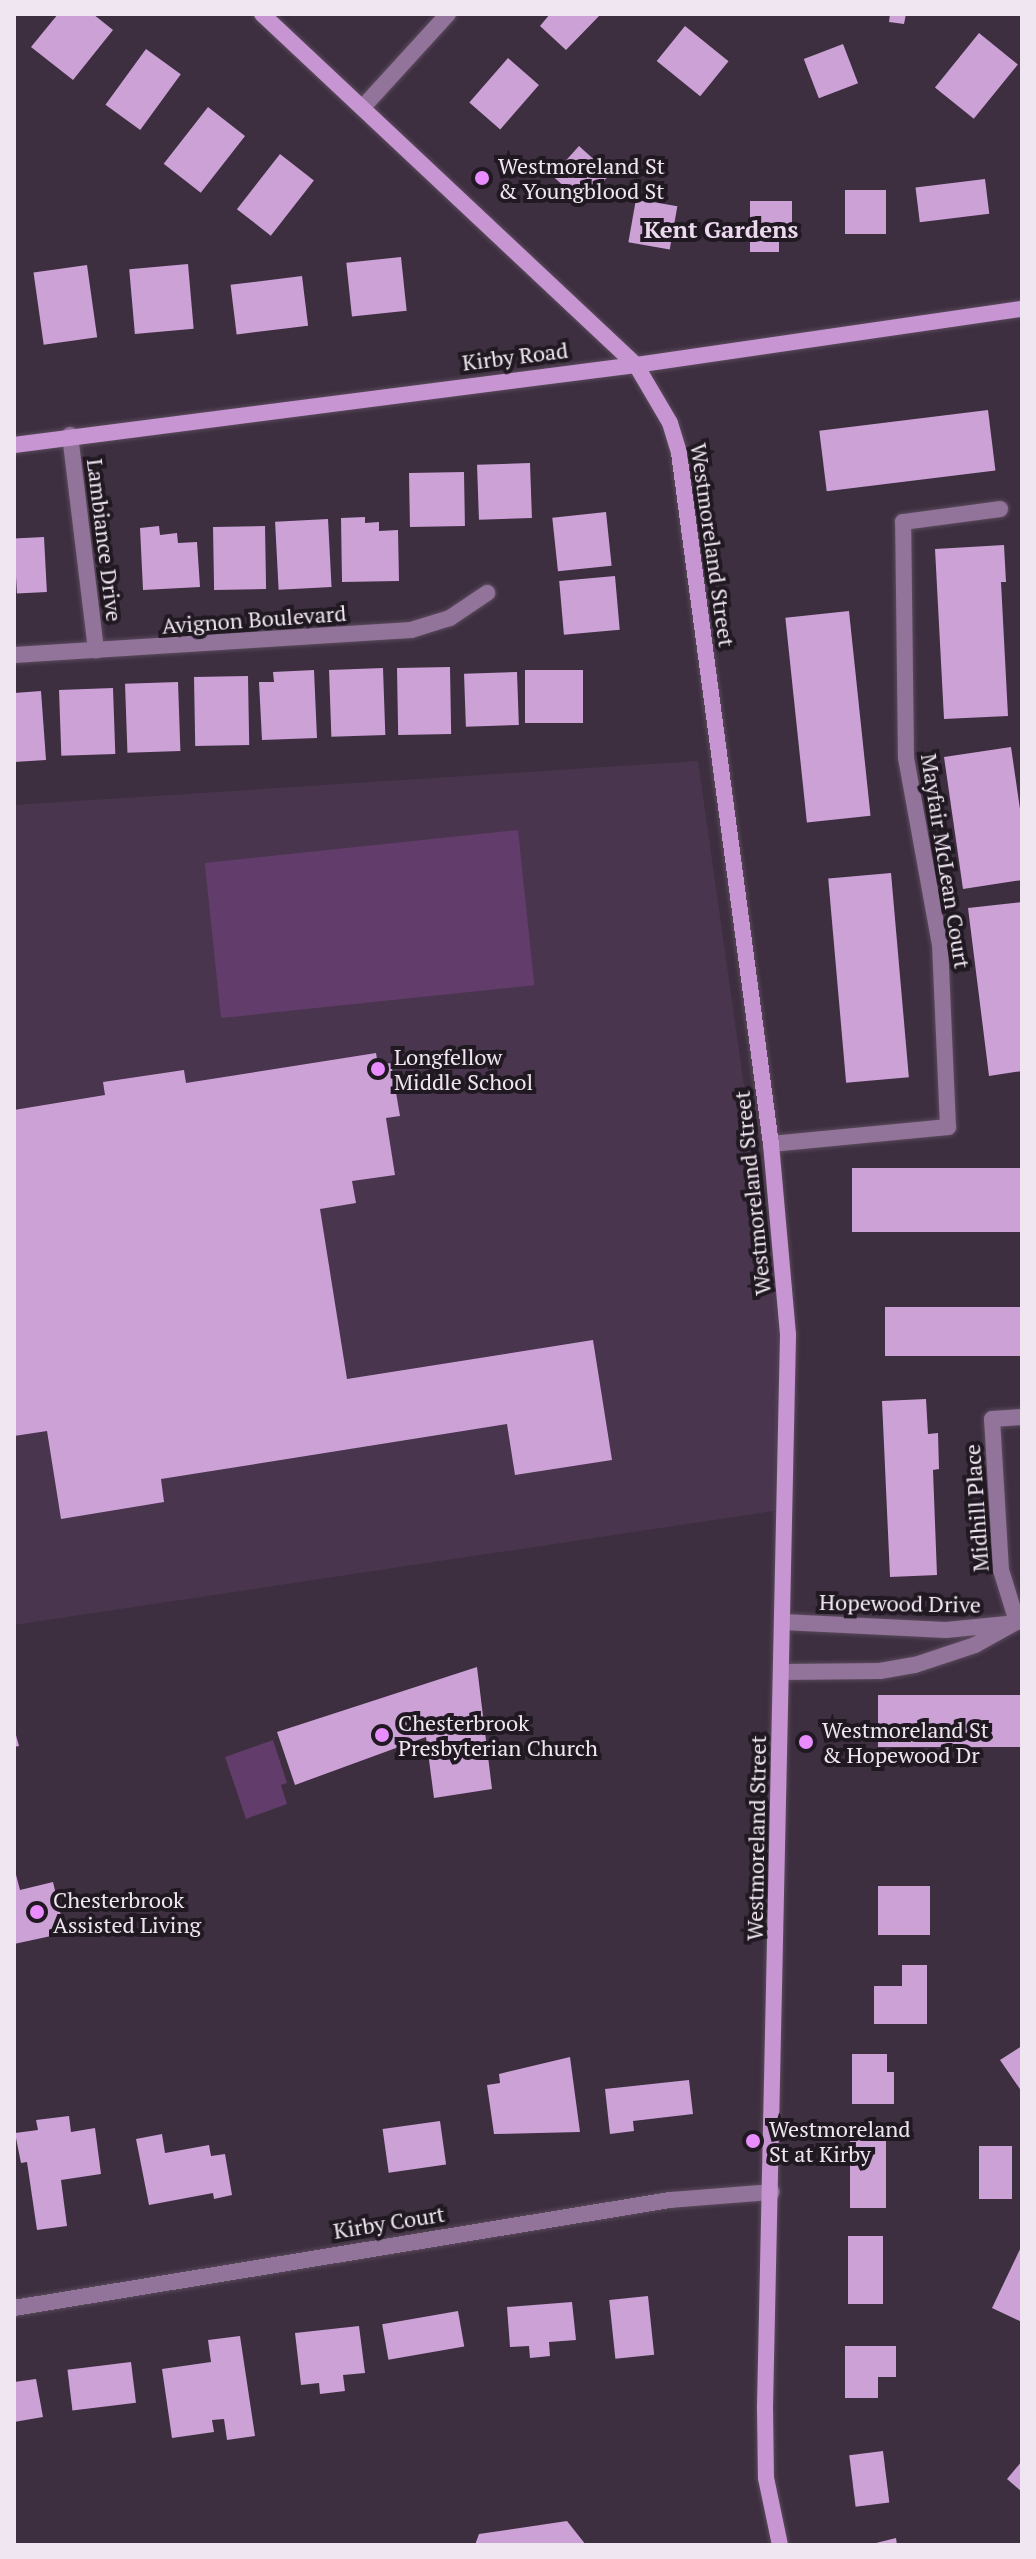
<!DOCTYPE html>
<html>
<head>
<meta charset="utf-8">
<style>
  body { margin:0 }
  #map { position:relative; width:1036px; height:2559px; overflow:hidden; background:#3d2e40; font-family:"PT Serif",serif }
  div>[style] { position:absolute }
  [style*='--x'] { left:calc(var(--x)*1px); top:calc(var(--y)*1px); width:calc(var(--w)*1px); rotate:calc(var(--a)*1deg) }
  .built>* { inset:0; background:#49354e }
  .green>* { inset:0; background:#623c6a; transform-origin:0 0 }
  .building>* { inset:0; background:#cca1d6; transform-origin:0 0 }
  .roads { filter:drop-shadow(0 0 2px #5a4b5c) drop-shadow(0 0 2px #5a4b5c) }
  .street>* { height:16px; margin:-8px; padding:0 8px; transform-origin:8px; border-radius:8px; background:#927399 }
  .secondary>* { height:16px; margin:-8px; padding:0 8px; transform-origin:8px; border-radius:8px; background:#c795d2 }
  .dots>* { width:22px; height:22px; translate:-50% -50%; box-sizing:border-box; border:4px solid #201921; border-radius:50% }
  span { translate:-50% -50%; white-space:nowrap; text-align:center; line-height:1.15; -webkit-text-stroke:8px #201921; paint-order:stroke }
  .poi-label { font-size:22px; color:#f0e6f2 }
  .left { translate:0 -50%; text-align:left }
  .street-label { font-size:22px; color:#f0e6f2 }
  .neighbourhood-label { font-size:24px; color:#ecd9f0; font-weight:700 }
  .frame { position:absolute; inset:0; border:16px solid #f0e6f2; pointer-events:none }
</style>
</head>
<body>
<div id="map">
  <div class="built">
    <i style="clip-path:polygon(698px 761px,779px 1333px,774px 1511px,14px 1625px,14px 805px)"></i>
  </div>
  <div class="green">
    <i style="left:518px;top:830px;width:156px;height:315px;rotate:84deg"></i>
    <i style="clip-path:polygon(273px 1740px,287px 1783px,281px 1785px,287px 1804px,246px 1819px,225px 1757px)"></i>
  </div>
  <div class="building">
    <i style="clip-path:polygon(58px 14px,93px 14px,113px 30px,73px 80px,31px 47px)"></i>
    <i style="clip-path:polygon(550px 14px,601px 14px,566px 50px,540px 26px)"></i>
    <i style="clip-path:polygon(890px 14px,906px 14px,904px 24px,889px 22px)"></i>
    <i style="left:685px;top:26px;width:56px;height:45px;rotate:39deg"></i>
    <i style="left:979px;top:33px;width:50px;height:70px;rotate:39deg"></i>
    <i style="left:843px;top:44px;width:42px;height:42px;rotate:69deg"></i>
    <i style="left:146px;top:49px;width:43px;height:69px;rotate:36deg"></i>
    <i style="left:508px;top:58px;width:41px;height:59px;rotate:41deg"></i>
    <i style="left:208px;top:107px;width:47px;height:72px;rotate:38deg"></i>
    <i style="left:579px;top:146px;width:42px;height:40px;rotate:42deg"></i>
    <i style="left:280px;top:154px;width:43px;height:70px;rotate:38deg"></i>
    <i style="left:985px;top:179px;width:35px;height:70px;rotate:83deg"></i>
    <i style="left:845px;top:190px;width:41px;height:44px"></i>
    <i style="left:636px;top:199px;width:42px;height:44px;rotate:10deg"></i>
    <i style="clip-path:polygon(750px 201px,792px 201px,792px 236px,779px 236px,779px 252px,750px 252px)"></i>
    <i style="left:401px;top:257px;width:54px;height:55px;rotate:84deg"></i>
    <i style="left:188px;top:264px;width:65px;height:59px;rotate:85deg"></i>
    <i style="left:87px;top:265px;width:73px;height:54px;rotate:82deg"></i>
    <i style="left:302px;top:276px;width:50px;height:72px;rotate:83deg"></i>
    <i style="left:988px;top:410px;width:61px;height:170px;rotate:83deg"></i>
    <i style="left:530px;top:463px;width:55px;height:53px;rotate:88deg"></i>
    <i style="left:464px;top:472px;width:54px;height:55px;rotate:89deg"></i>
    <i style="left:606px;top:512px;width:54px;height:54px;rotate:84deg"></i>
    <i style="clip-path:polygon(365px 517px,365px 523px,379px 522px,379px 531px,398px 530px,399px 581px,342px 582px,341px 518px)"></i>
    <i style="left:328px;top:519px;width:68px;height:53px;rotate:87deg"></i>
    <i style="clip-path:polygon(159px 526px,160px 535px,177px 533px,178px 543px,197px 542px,200px 587px,143px 590px,140px 528px)"></i>
    <i style="left:265px;top:526px;width:63px;height:52px;rotate:89deg"></i>
    <i style="left:44px;top:537px;width:55px;height:30px;rotate:87deg"></i>
    <i style="clip-path:polygon(1004px 545px,1006px 582px,1001px 582px,1008px 716px,944px 719px,935px 549px)"></i>
    <i style="left:615px;top:576px;width:54px;height:56px;rotate:85deg"></i>
    <i style="left:849px;top:611px;width:206px;height:64px;rotate:84deg"></i>
    <i style="left:450px;top:667px;width:67px;height:53px;rotate:89deg"></i>
    <i style="left:383px;top:668px;width:67px;height:54px;rotate:88deg"></i>
    <i style="clip-path:polygon(314px 670px,317px 738px,262px 740px,259px 682px,274px 682px,273px 672px)"></i>
    <i style="left:525px;top:670px;width:58px;height:53px"></i>
    <i style="left:517px;top:672px;width:53px;height:53px;rotate:88deg"></i>
    <i style="left:248px;top:676px;width:69px;height:54px;rotate:89deg"></i>
    <i style="left:178px;top:682px;width:69px;height:53px;rotate:88deg"></i>
    <i style="left:113px;top:688px;width:66px;height:54px;rotate:88deg"></i>
    <i style="clip-path:polygon(41px 691px,46px 760px,14px 762px,14px 693px)"></i>
    <i style="clip-path:polygon(1011px 747px,1022px 823px,1022px 880px,963px 889px,944px 757px)"></i>
    <i style="left:891px;top:873px;width:205px;height:63px;rotate:85deg"></i>
    <i style="clip-path:polygon(1022px 902px,1022px 1071px,989px 1076px,968px 908px)"></i>
    <i style="clip-path:polygon(376px 1053px,378px 1065px,391px 1063px,400px 1116px,386px 1118px,395px 1175px,352px 1181px,356px 1203px,320px 1209px,347px 1379px,593px 1340px,612px 1460px,515px 1475px,507px 1424px,161px 1479px,164px 1502px,61px 1519px,47px 1431px,14px 1436px,14px 1110px,105px 1095px,103px 1082px,184px 1070px,186px 1083px)"></i>
    <i style="left:1022px;top:1168px;width:64px;height:170px;rotate:90deg"></i>
    <i style="left:1022px;top:1307px;width:49px;height:137px;rotate:90deg"></i>
    <i style="clip-path:polygon(926px 1399px,928px 1434px,938px 1433px,939px 1469px,933px 1470px,937px 1575px,890px 1577px,882px 1401px)"></i>
    <i style="clip-path:polygon(477px 1667px,492px 1789px,434px 1798px,426px 1737px,295px 1785px,277px 1732px)"></i>
    <i style="left:1022px;top:1695px;width:52px;height:144px;rotate:90deg"></i>
    <i style="clip-path:polygon(14px 1728px,19px 1746px,14px 1747px)"></i>
    <i style="clip-path:polygon(14px 1867px,20px 1890px,53px 1882px,65px 1933px,14px 1944px)"></i>
    <i style="left:878px;top:1886px;width:52px;height:49px"></i>
    <i style="clip-path:polygon(902px 1965px,927px 1965px,927px 2024px,874px 2024px,874px 1986px,902px 1986px)"></i>
    <i style="clip-path:polygon(1022px 2046px,1022px 2092px,1000px 2060px)"></i>
    <i style="clip-path:polygon(852px 2054px,887px 2054px,887px 2072px,894px 2072px,894px 2104px,852px 2104px)"></i>
    <i style="clip-path:polygon(570px 2057px,580px 2132px,494px 2134px,487px 2085px,500px 2083px,499px 2074px)"></i>
    <i style="clip-path:polygon(689px 2080px,693px 2114px,633px 2121px,634px 2131px,610px 2134px,605px 2089px)"></i>
    <i style="clip-path:polygon(69px 2116px,71px 2132px,95px 2128px,101px 2174px,61px 2180px,67px 2226px,37px 2230px,27px 2162px,21px 2163px,15px 2133px,38px 2130px,36px 2120px)"></i>
    <i style="left:440px;top:2121px;width:44px;height:58px;rotate:82deg"></i>
    <i style="clip-path:polygon(162px 2134px,165px 2153px,209px 2145px,211px 2156px,225px 2154px,232px 2195px,214px 2199px,213px 2193px,149px 2205px,136px 2139px)"></i>
    <i style="left:850px;top:2140px;width:36px;height:68px"></i>
    <i style="left:979px;top:2146px;width:33px;height:53px"></i>
    <i style="left:848px;top:2236px;width:35px;height:68px"></i>
    <i style="clip-path:polygon(1022px 2245px,1022px 2322px,992px 2308px)"></i>
    <i style="left:648px;top:2296px;width:59px;height:39px;rotate:84deg"></i>
    <i style="clip-path:polygon(572px 2302px,576px 2340px,549px 2342px,550px 2356px,530px 2358px,529px 2346px,510px 2347px,507px 2307px)"></i>
    <i style="left:458px;top:2311px;width:36px;height:77px;rotate:80deg"></i>
    <i style="clip-path:polygon(359px 2326px,365px 2373px,343px 2375px,345px 2391px,320px 2394px,319px 2383px,301px 2385px,295px 2333px)"></i>
    <i style="clip-path:polygon(240px 2336px,255px 2436px,227px 2440px,224px 2419px,212px 2420px,214px 2432px,172px 2438px,162px 2369px,211px 2362px,208px 2340px)"></i>
    <i style="clip-path:polygon(845px 2346px,896px 2346px,896px 2377px,878px 2377px,878px 2398px,845px 2398px)"></i>
    <i style="left:131px;top:2362px;width:41px;height:64px;rotate:83deg"></i>
    <i style="clip-path:polygon(36px 2379px,43px 2417px,14px 2422px,14px 2382px)"></i>
    <i style="left:883px;top:2451px;width:52px;height:34px;rotate:83deg"></i>
    <i style="clip-path:polygon(1022px 2461px,1022px 2492px,1007px 2479px)"></i>
    <i style="clip-path:polygon(567px 2521px,586px 2545px,475px 2545px,479px 2534px)"></i>
    <i style="clip-path:polygon(896px 2538px,897px 2545px,873px 2545px,872px 2544px)"></i>
  </div>
  <div class="roads">
    <div class="street">
      <i style="--x:364;--y:106;--w:125;--a:-47.6"></i>
      <i style="--x:70;--y:435;--w:217;--a:83.1"></i>
      <i style="--x:14;--y:655;--w:398;--a:-3.6"></i>
      <i style="--x:411;--y:630;--w:41;--a:-17.1"></i>
      <i style="--x:450;--y:618;--w:45;--a:-34"></i>
      <i style="--x:771;--y:1144;--w:178;--a:-5.5"></i>
      <i style="--x:948;--y:1127;--w:182;--a:-92.5"></i>
      <i style="--x:940;--y:945;--w:191;--a:-100.3"></i>
      <i style="--x:906;--y:757;--w:235;--a:-90.7"></i>
      <i style="--x:903;--y:522;--w:98;--a:-7.6"></i>
      <i style="--x:783;--y:1622;--w:163;--a:2.8"></i>
      <i style="--x:946;--y:1630;--w:61;--a:-5.6"></i>
      <i style="--x:1017;--y:1622;--w:54;--a:-107.1"></i>
      <i style="--x:1001;--y:1570;--w:151;--a:-93.4"></i>
      <i style="--x:992;--y:1419;--w:30;--a:-4"></i>
      <i style="--x:781;--y:1672;--w:99;--a:-0.6"></i>
      <i style="--x:880;--y:1671;--w:36;--a:-10"></i>
      <i style="--x:915;--y:1665;--w:63;--a:-18.4"></i>
      <i style="--x:975;--y:1645;--w:54;--a:-29"></i>
      <i style="--x:14;--y:2308;--w:665;--a:-9.35"></i>
      <i style="--x:670;--y:2200;--w:102;--a:-4.5"></i>
    </div>
    <div class="secondary">
      <i style="--x:262;--y:14;--w:513;--a:43.18"></i>
      <i style="--x:636;--y:365;--w:67;--a:59.6"></i>
      <i style="--x:670;--y:423;--w:31;--a:73"></i>
      <i style="--x:679;--y:453;--w:697;--a:82.42"></i>
      <i style="--x:771;--y:1144;--w:192;--a:84.9"></i>
      <i style="--x:788;--y:1335;--w:1073;--a:91.23"></i>
      <i style="--x:765;--y:2408;--w:70;--a:89.2"></i>
      <i style="--x:766;--y:2478;--w:68;--a:78.2"></i>
      <i style="--x:14;--y:445;--w:627;--a:-7.33"></i>
      <i style="--x:636;--y:365;--w:390;--a:-8.3"></i>
    </div>
  </div>
  <div class="dots">
    <i style="left:482px;top:178px;background:#e98dfe"></i>
    <i style="left:378px;top:1069px;background:#e98dfe"></i>
    <i style="left:382px;top:1735px;background:#e98dfe"></i>
    <i style="left:806px;top:1742px;background:#e98dfe"></i>
    <i style="left:37px;top:1912px;background:#e98dfe"></i>
    <i style="left:753px;top:2141px;background:#e98dfe"></i>
  </div>
  <div class="poi-label">
    <span class="left" style="left:498px;top:178px">Westmoreland St<br>&amp; Youngblood St</span>
    <span class="left" style="left:394px;top:1069px">Longfellow<br>Middle School</span>
    <span class="left" style="left:398px;top:1735px">Chesterbrook<br>Presbyterian Church</span>
    <span class="left" style="left:822px;top:1742px">Westmoreland St<br>&amp; Hopewood Dr</span>
    <span class="left" style="left:53px;top:1912px">Chesterbrook<br>Assisted Living</span>
    <span class="left" style="left:769px;top:2141px">Westmoreland<br>St at Kirby</span>
  </div>
  <div class="street-label">
    <span style="left:515px;top:356px;rotate:-7deg">Kirby Road</span>
    <span style="left:105px;top:540px;rotate:83deg">Lambiance Drive</span>
    <span style="left:713px;top:545px;rotate:82deg">Westmoreland Street</span>
    <span style="left:254px;top:619px;rotate:-4deg">Avignon Boulevard</span>
    <span style="left:946px;top:861px;rotate:81deg">Mayfair McLean Court</span>
    <span style="left:752px;top:1193px;rotate:-96deg">Westmoreland Street</span>
    <span style="left:976px;top:1508px;rotate:-94deg">Midhill Place</span>
    <span style="left:900px;top:1603px;rotate:1deg">Hopewood Drive</span>
    <span style="left:756px;top:1838px;rotate:-89deg">Westmoreland Street</span>
    <span style="left:389px;top:2222px;rotate:-9deg">Kirby Court</span>
  </div>
  <div class="neighbourhood-label">
    <span style="left:721px;top:230px">Kent Gardens</span>
  </div>
  <div class="frame"></div>
</div>
</body>
</html>
